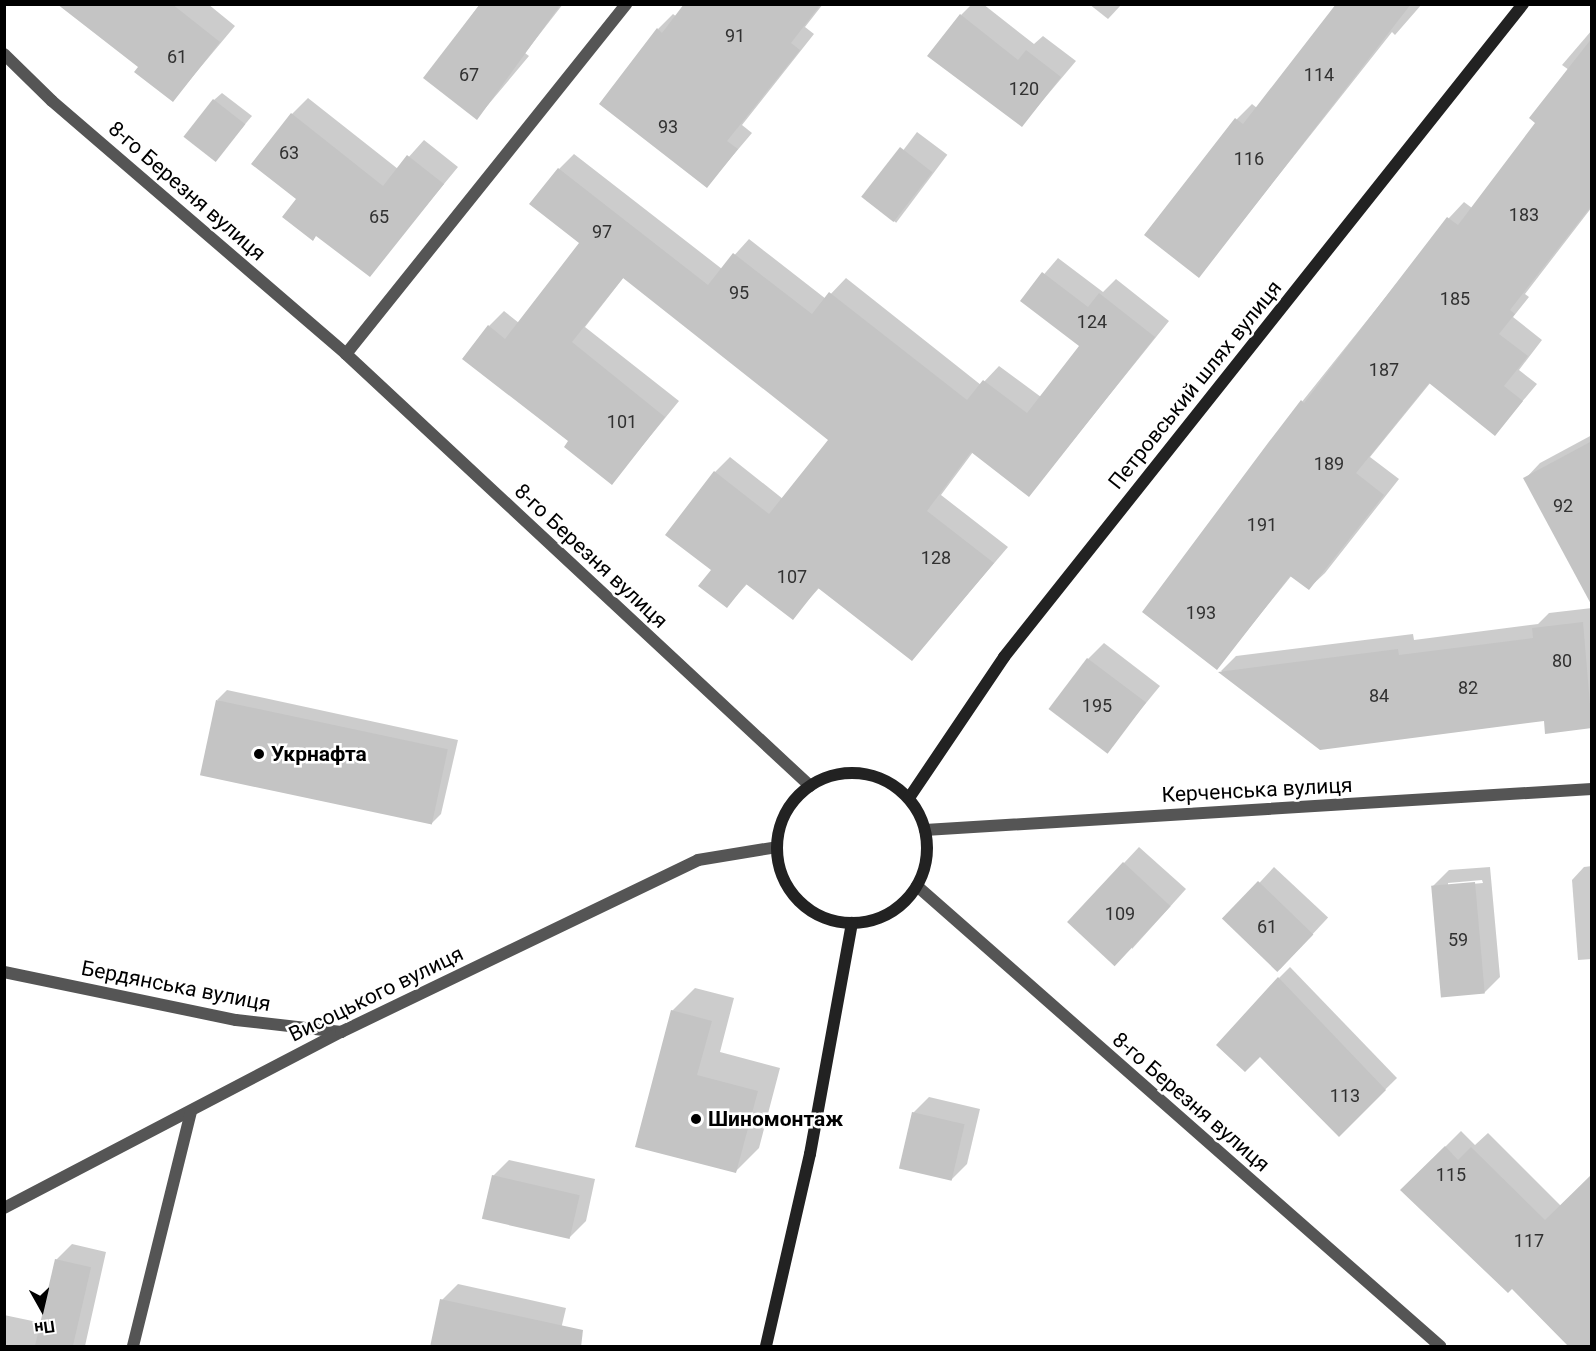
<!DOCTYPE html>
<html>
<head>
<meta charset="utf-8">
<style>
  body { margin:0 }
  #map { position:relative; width:1596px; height:1351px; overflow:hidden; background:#fff; font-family:Roboto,sans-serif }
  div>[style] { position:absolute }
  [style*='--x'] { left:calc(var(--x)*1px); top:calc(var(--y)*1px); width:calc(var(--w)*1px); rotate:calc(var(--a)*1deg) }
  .shadow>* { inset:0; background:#0003; transform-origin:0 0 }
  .building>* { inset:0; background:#c4c4c4; transform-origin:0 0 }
  .street>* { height:12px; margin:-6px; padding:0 6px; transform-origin:6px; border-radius:6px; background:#555 }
  .secondary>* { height:12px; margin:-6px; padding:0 6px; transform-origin:6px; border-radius:6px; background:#222 }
  .secondary>.ring { margin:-6px; padding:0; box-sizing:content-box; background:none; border:12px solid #222; border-radius:50% }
  .dots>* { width:16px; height:16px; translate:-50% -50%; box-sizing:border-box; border:3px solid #fff; border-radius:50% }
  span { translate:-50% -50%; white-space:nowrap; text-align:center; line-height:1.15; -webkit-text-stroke:5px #fff; paint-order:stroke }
  .number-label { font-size:18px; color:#313131 }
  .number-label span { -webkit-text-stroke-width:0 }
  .street-label { font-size:21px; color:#000 }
  .poi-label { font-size:21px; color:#000; font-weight:700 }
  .left { translate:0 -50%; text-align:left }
  .frame { position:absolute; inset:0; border:6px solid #000; pointer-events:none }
  .north { position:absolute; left:12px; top:1279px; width:60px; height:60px; -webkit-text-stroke:4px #fff; paint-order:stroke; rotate:172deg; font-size:16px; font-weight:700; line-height:24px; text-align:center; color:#000 }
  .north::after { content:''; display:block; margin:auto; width:21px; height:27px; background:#000; clip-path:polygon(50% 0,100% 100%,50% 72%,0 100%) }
</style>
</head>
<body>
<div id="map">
  <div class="shadow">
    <i style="clip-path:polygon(62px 4px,208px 4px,235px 26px,173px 100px,140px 67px)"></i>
    <i style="clip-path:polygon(480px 4px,563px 4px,525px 53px,529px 56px,477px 118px,425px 78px)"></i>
    <i style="clip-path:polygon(686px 4px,823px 4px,805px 27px,814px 34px,742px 125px,752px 133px,707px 186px,658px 29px,673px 14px,677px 17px)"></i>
    <i style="clip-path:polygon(972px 4px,983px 4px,1034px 44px,1043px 36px,1076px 61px,1022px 125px,961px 15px)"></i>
    <i style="clip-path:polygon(1089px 4px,1122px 4px,1108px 19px)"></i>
    <i style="clip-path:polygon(1338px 4px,1422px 4px,1395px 35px,1392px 32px,1199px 276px,1237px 119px,1252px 104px,1257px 108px)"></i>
    <i style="clip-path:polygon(1592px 30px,1592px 207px,1525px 294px,1529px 297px,1513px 317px,1542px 340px,1519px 370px,1537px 384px,1495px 434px,1431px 382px,1370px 457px,1399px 479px,1325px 573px,1309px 588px,1292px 575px,1217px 668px,1269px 443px,1449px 218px,1464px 202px,1472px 208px,1537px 122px,1569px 70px,1562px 65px)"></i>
    <i style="clip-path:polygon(222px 93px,252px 116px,216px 159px,214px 100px)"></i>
    <i style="clip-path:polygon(308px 98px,398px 169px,424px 140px,458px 167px,369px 275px,317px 235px,298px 199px,292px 114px)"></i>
    <i style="left:917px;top:132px;width:38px;height:85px;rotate:37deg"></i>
    <i style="clip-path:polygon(574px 154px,722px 269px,749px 239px,826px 299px,846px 278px,981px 385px,999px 366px,1041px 397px,1081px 346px,1022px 300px,1058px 258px,1103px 292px,1116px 279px,1169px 321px,1029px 495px,973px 452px,941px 495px,1008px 547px,912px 659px,820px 587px,792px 618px,748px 583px,727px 606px,713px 570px,715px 472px,730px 457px,783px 499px,830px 439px,624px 277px,585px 327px,679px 401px,612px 483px,571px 441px,489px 326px,504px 311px,519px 323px,581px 243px,559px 169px)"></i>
    <i style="clip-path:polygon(1592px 435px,1592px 551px,1525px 479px,1540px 463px)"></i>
    <i style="clip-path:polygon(1592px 608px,1592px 728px,1545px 719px,1320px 749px,1221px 671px,1236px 656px,1413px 634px,1414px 640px,1538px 624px,1549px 613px)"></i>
    <i style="clip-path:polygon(1104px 643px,1160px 686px,1106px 752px,1088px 659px)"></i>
    <i style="clip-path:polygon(227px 690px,458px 740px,441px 814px,431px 824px,217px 700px)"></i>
    <i style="clip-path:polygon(1139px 847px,1186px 889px,1132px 949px,1124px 863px)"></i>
    <i style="clip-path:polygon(1592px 866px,1592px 959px,1578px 960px,1572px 880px,1584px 867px)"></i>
    <i style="left:1274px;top:867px;width:74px;height:71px;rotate:43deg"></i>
    <i style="clip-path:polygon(evenodd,1490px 867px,1500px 977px,1484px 993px,1433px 886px,1449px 870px,1490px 867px,1482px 880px,1483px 883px,1448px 886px,1448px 883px,1482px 880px)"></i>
    <i style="clip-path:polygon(1290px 967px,1397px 1078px,1339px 1135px,1279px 978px)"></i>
    <i style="clip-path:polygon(695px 988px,734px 998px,720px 1052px,780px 1068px,759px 1148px,736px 1171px,637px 1146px,672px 1011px)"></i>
    <i style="clip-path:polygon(929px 1097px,980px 1109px,967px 1164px,951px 1180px,913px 1113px)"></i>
    <i style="clip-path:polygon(1461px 1131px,1475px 1145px,1488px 1133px,1561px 1206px,1513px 1287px,1402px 1190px)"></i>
    <i style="clip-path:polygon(509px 1160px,595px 1179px,586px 1221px,570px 1237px,493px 1176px)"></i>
    <i style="clip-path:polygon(72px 1244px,106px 1252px,85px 1346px,4px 1346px,4px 1315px,42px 1323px,56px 1260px)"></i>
    <i style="clip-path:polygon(458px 1284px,566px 1308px,557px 1346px,442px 1300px)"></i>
  </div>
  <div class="building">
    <i style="clip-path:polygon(57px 4px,172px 4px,220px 42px,173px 102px,134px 72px,138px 67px)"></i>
    <i style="clip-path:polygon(480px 4px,561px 4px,477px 120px,423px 78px)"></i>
    <i style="clip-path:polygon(684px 4px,821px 4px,791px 43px,800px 50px,727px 141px,738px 149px,707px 188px,599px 104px,657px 28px,662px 33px)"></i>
    <i style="clip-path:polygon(1336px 4px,1411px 4px,1199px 278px,1144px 235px,1235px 118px,1243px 124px)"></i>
    <i style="clip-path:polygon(960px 14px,1018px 60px,1026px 50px,1061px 77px,1022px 127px,927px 56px)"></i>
    <i style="clip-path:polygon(1592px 38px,1592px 205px,1510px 310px,1515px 314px,1499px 334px,1528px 356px,1504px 386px,1523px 401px,1495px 436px,1429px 383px,1356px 473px,1384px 495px,1309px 590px,1290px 576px,1217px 670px,1142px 612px,1268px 443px,1301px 400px,1304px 403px,1447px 217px,1458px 225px,1535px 123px,1529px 118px)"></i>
    <i style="left:213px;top:99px;width:41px;height:48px;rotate:38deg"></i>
    <i style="clip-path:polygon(291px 113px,383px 186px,407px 155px,444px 184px,370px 277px,316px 236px,313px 241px,282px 217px,296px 199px,251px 164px)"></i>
    <i style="left:900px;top:147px;width:41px;height:63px;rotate:38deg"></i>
    <i style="clip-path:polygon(558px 168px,708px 285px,733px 253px,812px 314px,829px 292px,967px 400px,983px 380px,1027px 413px,1079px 346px,1020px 301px,1042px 272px,1088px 307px,1099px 293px,1155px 337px,1029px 497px,971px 452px,927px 511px,994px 563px,912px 661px,818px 588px,793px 620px,746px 584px,727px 608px,698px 586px,711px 570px,665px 535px,714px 471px,769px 514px,828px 440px,623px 278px,572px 342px,665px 417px,612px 485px,564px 447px,568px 441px,462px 359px,488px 325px,505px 339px,579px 243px,529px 204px)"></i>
    <i style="clip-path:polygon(1592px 441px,1592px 606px,1523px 478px)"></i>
    <i style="clip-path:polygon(1583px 622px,1592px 728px,1545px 734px,1544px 721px,1320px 750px,1218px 672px,1398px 649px,1399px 655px,1533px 638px,1532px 628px)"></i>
    <i style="left:1087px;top:658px;width:74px;height:64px;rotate:37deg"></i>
    <i style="left:216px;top:700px;width:237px;height:77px;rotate:12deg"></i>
    <i style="left:1123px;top:862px;width:65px;height:82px;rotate:43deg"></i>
    <i style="left:1258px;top:881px;width:77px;height:52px;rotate:44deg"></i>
    <i style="left:1475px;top:882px;width:112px;height:44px;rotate:85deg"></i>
    <i style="clip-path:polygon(1278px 977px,1386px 1090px,1339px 1137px,1260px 1057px,1245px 1072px,1216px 1045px)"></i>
    <i style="clip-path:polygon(671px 1010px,712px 1021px,697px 1075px,758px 1091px,736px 1173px,635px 1147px)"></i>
    <i style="left:912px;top:1112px;width:54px;height:58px;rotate:13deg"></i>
    <i style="clip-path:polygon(1445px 1146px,1458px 1160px,1471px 1147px,1545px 1220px,1592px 1174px,1592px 1347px,1569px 1347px,1512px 1289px,1508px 1293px,1400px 1190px)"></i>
    <i style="left:492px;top:1175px;width:90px;height:45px;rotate:13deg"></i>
    <i style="left:55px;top:1259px;width:37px;height:90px;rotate:13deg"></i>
    <i style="clip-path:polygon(440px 1299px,583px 1330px,581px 1347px,430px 1347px)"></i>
  </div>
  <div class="street">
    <i style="--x:4;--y:54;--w:67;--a:44.4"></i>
    <i style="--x:52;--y:101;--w:388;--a:40.7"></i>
    <i style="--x:346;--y:354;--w:634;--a:42.95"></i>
    <i style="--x:346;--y:354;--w:448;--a:-51.3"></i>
    <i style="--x:925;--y:830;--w:668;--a:-3.52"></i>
    <i style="--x:917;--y:886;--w:697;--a:41.33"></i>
    <i style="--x:4;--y:972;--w:237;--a:11.7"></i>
    <i style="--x:236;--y:1020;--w:106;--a:6.5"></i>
    <i style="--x:4;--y:1208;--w:380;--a:-27.6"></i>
    <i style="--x:341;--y:1032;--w:396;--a:-25.7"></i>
    <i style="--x:698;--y:860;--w:80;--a:-9.3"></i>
    <i style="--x:133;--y:1346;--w:242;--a:-76.1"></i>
  </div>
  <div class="secondary">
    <i class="ring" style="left:777px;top:773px;width:138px;height:138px"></i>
    <i style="--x:909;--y:798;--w:170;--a:-56"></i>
    <i style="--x:1004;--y:657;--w:834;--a:-51.52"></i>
    <i style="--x:766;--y:1346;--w:197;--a:-77.1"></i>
    <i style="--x:810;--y:1154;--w:235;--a:-79.7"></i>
  </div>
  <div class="dots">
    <i style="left:259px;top:754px;background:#000"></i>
    <i style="left:696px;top:1119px;background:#000"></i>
  </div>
  <div class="number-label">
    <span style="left:735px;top:36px">91</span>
    <span style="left:177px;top:57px">61</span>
    <span style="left:469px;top:75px">67</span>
    <span style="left:1319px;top:75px">114</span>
    <span style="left:1024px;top:89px">120</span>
    <span style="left:668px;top:127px">93</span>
    <span style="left:289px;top:153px">63</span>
    <span style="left:1249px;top:159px">116</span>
    <span style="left:1524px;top:215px">183</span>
    <span style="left:379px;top:217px">65</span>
    <span style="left:602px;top:232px">97</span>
    <span style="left:739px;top:293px">95</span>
    <span style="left:1455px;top:299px">185</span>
    <span style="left:1092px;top:322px">124</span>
    <span style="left:1384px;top:370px">187</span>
    <span style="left:622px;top:422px">101</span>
    <span style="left:1329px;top:464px">189</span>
    <span style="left:1563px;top:506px">92</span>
    <span style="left:1262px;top:525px">191</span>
    <span style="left:936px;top:558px">128</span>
    <span style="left:792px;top:577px">107</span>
    <span style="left:1201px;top:613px">193</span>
    <span style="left:1562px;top:661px">80</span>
    <span style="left:1468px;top:688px">82</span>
    <span style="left:1379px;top:696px">84</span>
    <span style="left:1097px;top:706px">195</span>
    <span style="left:1120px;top:914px">109</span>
    <span style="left:1267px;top:927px">61</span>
    <span style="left:1458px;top:940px">59</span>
    <span style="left:1345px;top:1096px">113</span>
    <span style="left:1451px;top:1175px">115</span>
    <span style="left:1529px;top:1241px">117</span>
  </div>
  <div class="street-label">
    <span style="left:187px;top:191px;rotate:41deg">8-го Березня вулиця</span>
    <span style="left:1195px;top:385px;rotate:-51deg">Петровський шлях вулиця</span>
    <span style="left:591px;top:556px;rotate:43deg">8-го Березня вулиця</span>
    <span style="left:1257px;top:790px;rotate:-3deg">Керченська вулиця</span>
    <span style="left:176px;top:986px;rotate:11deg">Бердянська вулиця</span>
    <span style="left:376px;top:994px;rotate:-26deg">Висоцького вулиця</span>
    <span style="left:1191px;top:1102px;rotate:41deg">8-го Березня вулиця</span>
  </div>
  <div class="poi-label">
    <span class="left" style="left:271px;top:754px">Укрнафта</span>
    <span class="left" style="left:708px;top:1119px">Шиномонтаж</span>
  </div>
  <div class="frame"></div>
  <div class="north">Пн</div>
</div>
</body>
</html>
